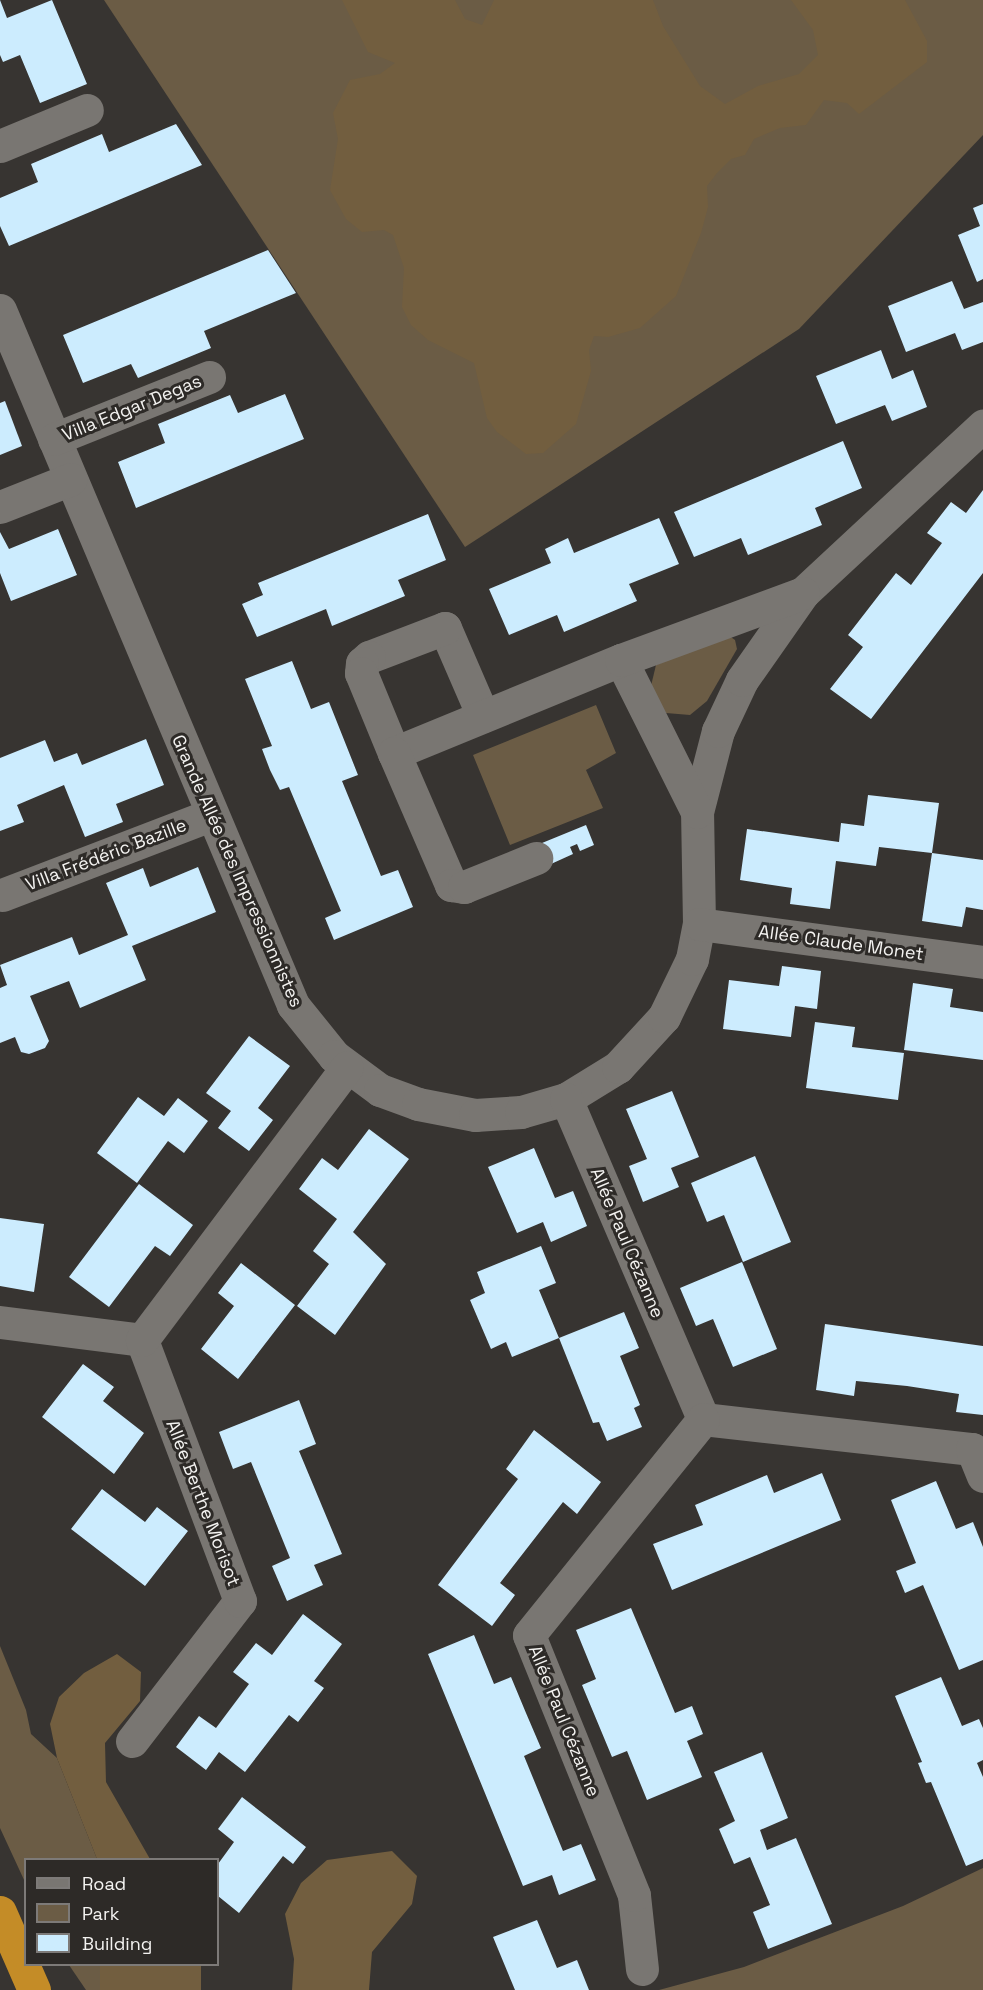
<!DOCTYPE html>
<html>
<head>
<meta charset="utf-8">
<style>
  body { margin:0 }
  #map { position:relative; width:983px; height:1990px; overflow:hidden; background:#373431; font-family:"Space Grotesk",sans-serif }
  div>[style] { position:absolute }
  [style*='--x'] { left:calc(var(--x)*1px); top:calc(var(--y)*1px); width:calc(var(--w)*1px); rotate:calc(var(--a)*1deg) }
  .green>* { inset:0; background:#6b5c45 }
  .forest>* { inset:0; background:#725e3f; transform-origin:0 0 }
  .building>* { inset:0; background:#ccecfe }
  .street>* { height:33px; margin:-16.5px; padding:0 16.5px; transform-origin:16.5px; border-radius:16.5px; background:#797672 }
  .highway>* { height:33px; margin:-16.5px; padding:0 16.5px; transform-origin:16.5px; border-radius:16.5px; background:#c48c27 }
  span { translate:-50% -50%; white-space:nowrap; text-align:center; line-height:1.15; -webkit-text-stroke:6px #2d2a27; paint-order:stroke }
  .street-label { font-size:18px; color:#f4f3f1 }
  .legend { position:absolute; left:24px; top:1858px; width:195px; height:108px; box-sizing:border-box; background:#2d2a27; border:2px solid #7d7a78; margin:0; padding:8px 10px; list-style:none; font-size:18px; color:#f4f3f1 }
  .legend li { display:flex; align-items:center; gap:12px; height:30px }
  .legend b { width:30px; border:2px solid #7d7a78 }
</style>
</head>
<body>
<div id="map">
  <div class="green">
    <i style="clip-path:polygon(104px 0,983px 0,983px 135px,799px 329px,465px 547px)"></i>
    <i style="clip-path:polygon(728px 635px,735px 640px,737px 649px,707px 701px,690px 715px,666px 713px,650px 690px,656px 665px)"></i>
    <i style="clip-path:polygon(596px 705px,616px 753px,586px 770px,603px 808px,510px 845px,473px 755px)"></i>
    <i style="clip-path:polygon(0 1646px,26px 1710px,31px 1734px,57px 1758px,97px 1859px,26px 1860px,25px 1882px,0 1828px)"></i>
    <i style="clip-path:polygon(983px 1868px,983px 1990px,659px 1990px,744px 1967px,903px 1906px)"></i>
    <i style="clip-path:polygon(69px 1965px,100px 1965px,101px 1990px,86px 1990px)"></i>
  </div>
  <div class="forest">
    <i style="clip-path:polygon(342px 0,455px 0,465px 19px,482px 25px,494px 0,653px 0,663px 26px,700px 86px,725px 104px,758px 86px,799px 74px,818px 55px,813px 30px,791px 0,905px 0,927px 41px,927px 62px,859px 114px,847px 103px,824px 100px,806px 125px,780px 128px,754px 139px,745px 155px,731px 159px,717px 173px,707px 186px,708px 207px,701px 233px,676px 296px,640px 328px,608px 337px,594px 336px,589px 350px,591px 371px,576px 424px,543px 453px,526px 454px,497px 432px,487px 418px,474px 363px,428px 340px,411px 325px,402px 307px,404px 268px,393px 235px,384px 230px,362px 232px,346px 219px,330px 190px,338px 139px,333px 113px,350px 80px,380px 74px,395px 63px,368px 52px)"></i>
    <i style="clip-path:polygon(117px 1654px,141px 1672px,140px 1701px,105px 1743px,106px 1782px,150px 1859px,97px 1859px,57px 1758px,50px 1724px,59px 1697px,84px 1673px)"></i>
    <i style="clip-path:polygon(392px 1851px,417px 1876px,412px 1904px,372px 1952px,369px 1990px,292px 1990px,294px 1959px,285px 1914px,301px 1883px,327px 1860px)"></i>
    <i style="left:100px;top:1965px;width:101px;height:25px"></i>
  </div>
  <div class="building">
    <i style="clip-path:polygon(0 0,7px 18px,52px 0,87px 84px,40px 103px,20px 55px,3px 62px,0 55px)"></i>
    <i style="clip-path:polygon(176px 124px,202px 165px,9px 246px,0 226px,0 198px,38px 182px,31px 164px,102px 134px,109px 152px)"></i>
    <i style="clip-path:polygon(983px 204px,983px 279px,977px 282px,958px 235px,980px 226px,973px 208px)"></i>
    <i style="clip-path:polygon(268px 250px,296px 293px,204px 331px,211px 348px,138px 378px,131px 364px,83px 383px,63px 335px)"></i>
    <i style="clip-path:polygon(952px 281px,964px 309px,983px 302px,983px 342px,962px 350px,955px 333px,906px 352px,888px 306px)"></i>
    <i style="clip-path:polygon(881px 350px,892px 379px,913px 370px,927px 407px,892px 421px,885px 405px,836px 424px,816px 376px)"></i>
    <i style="clip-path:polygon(285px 394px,304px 439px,136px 508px,118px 462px,165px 443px,158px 424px,230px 395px,238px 413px)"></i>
    <i style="clip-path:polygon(5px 401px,22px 446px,0 455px,0 403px)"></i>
    <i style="clip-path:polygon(843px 441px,862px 488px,815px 508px,822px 525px,748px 555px,741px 538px,694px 557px,674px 512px)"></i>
    <i style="clip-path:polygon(983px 490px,983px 573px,871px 719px,830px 689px,863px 647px,848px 635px,896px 573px,911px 585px,942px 543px,927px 533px,951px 502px,966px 513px)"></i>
    <i style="clip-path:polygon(428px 514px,446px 560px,398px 580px,405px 596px,332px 626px,326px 609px,257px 637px,242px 604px,263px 595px,258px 583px)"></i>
    <i style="clip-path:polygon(659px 518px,679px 564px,629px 584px,637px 601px,564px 632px,557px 615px,509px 635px,489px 589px,551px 563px,545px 549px,568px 538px,574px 553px)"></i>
    <i style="clip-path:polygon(58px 529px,77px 575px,11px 601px,0 573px,0 532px,9px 549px)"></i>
    <i style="clip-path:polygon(292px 661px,311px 709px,329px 702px,358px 775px,342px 781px,381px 876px,398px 870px,413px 907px,334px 940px,325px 918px,341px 911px,289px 787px,280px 790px,270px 770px,262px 749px,272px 746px,245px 679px)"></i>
    <i style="clip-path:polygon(146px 739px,164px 785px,116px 804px,123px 822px,85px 837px,64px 785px,17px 805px,24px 822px,0 831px,0 758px,45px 740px,54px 762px,77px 753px,82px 765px)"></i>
    <i style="clip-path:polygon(868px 795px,939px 803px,932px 853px,879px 847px,876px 866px,836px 861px,830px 909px,790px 904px,792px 888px,740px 880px,747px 829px,839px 842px,841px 823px,864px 826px)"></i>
    <i style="clip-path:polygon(586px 825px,594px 845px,580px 851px,577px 844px,570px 847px,573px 854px,551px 864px,542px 843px)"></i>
    <i style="clip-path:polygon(932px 853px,983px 860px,983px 910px,966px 907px,962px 927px,922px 921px)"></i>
    <i style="clip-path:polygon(198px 867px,216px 912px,132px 946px,146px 980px,80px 1008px,69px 981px,30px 996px,49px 1041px,45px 1048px,29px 1054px,21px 1052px,15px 1037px,0 1043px,0 988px,7px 985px,0 965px,72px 937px,79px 955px,128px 935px,106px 883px,143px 868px,150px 887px)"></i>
    <i style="clip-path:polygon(782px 966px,821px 971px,817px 1009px,795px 1006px,791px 1037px,723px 1029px,729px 980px,779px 986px)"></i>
    <i style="clip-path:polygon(913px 983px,953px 989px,950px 1007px,983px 1012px,983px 1060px,904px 1050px)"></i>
    <i style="clip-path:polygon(815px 1022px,855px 1027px,852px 1047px,904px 1053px,898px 1100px,806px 1088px)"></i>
    <i style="clip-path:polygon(249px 1036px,290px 1066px,258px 1108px,273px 1120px,249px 1151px,218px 1128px,231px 1111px,206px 1093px)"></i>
    <i style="clip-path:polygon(672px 1091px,699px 1157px,671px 1168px,679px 1187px,643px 1202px,629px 1166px,647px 1159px,626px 1109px)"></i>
    <i style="clip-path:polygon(138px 1097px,164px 1116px,178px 1098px,208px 1121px,184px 1153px,168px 1141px,137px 1183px,97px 1153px)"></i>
    <i style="clip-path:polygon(369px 1129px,409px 1159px,353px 1232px,386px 1264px,335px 1335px,297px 1306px,329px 1264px,313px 1251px,337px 1219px,299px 1189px,322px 1158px,338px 1170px)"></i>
    <i style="clip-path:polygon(534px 1148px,555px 1198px,573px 1191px,587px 1226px,551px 1242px,543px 1222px,517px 1233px,488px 1167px)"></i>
    <i style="clip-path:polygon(755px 1156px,791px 1242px,743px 1262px,724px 1215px,707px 1222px,691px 1183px)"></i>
    <i style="clip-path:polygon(139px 1184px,193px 1225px,170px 1256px,155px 1246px,109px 1307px,69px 1277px)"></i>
    <i style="clip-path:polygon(0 1218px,44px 1224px,34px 1292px,0 1286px)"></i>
    <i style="clip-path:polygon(541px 1246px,556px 1283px,539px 1290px,559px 1338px,512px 1357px,506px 1342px,491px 1349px,470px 1300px,485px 1293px,477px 1272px)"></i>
    <i style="clip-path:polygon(742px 1262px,777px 1349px,733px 1367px,713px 1319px,696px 1326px,680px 1288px)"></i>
    <i style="clip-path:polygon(241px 1263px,295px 1305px,238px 1379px,201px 1349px,234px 1306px,218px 1293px)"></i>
    <i style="clip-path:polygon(624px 1312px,639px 1348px,620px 1356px,640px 1405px,634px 1408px,642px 1427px,607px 1441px,599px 1422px,593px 1423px,559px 1338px)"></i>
    <i style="clip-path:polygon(825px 1324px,983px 1346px,983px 1415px,956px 1412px,959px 1394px,907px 1386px,856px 1381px,854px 1396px,816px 1390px)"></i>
    <i style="clip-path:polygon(83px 1364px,114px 1387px,103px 1401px,144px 1433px,114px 1474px,42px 1417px)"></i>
    <i style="clip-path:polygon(299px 1400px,316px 1444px,299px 1451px,342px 1554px,314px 1565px,323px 1585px,287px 1601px,272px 1566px,290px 1558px,251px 1462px,233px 1469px,219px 1432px)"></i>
    <i style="clip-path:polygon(534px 1430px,601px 1482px,577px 1514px,563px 1502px,500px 1583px,515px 1595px,492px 1626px,438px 1585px,518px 1479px,506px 1469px)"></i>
    <i style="clip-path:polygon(822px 1473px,841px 1520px,672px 1590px,653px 1544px,703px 1525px,695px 1505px,767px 1475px,774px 1493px)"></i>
    <i style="clip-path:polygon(936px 1481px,956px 1529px,973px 1522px,983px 1547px,983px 1660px,959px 1670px,923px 1585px,905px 1593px,896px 1571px,916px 1563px,891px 1500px)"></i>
    <i style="clip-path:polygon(102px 1489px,145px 1522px,157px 1507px,188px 1531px,145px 1586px,71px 1529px)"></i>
    <i style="clip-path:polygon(631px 1608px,675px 1713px,692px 1706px,703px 1734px,687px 1741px,702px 1777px,647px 1800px,627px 1751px,612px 1757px,582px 1685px,596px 1679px,576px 1630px)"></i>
    <i style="clip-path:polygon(303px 1614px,342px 1644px,314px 1681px,324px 1688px,298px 1722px,289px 1715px,245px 1772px,219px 1752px,206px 1770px,176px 1747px,199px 1716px,216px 1728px,249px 1684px,233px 1672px,256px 1643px,272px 1655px)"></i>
    <i style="clip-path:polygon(474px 1635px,494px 1684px,511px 1677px,526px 1713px,541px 1748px,524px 1756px,563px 1851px,581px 1844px,596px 1880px,559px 1895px,552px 1875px,523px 1886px,428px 1654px)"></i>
    <i style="clip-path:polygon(941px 1677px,962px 1726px,979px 1719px,983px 1728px,983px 1760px,977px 1763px,983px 1777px,983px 1859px,966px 1866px,931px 1782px,926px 1783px,918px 1763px,922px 1762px,895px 1696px)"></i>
    <i style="clip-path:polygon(762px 1752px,788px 1818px,760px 1830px,767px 1850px,796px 1838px,832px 1924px,768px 1949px,753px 1912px,770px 1905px,750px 1857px,734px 1864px,719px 1829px,735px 1821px,714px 1772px)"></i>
    <i style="clip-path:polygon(242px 1797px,306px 1847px,293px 1864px,283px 1856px,239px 1913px,218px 1896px,218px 1864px,234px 1842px,218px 1829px)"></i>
    <i style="clip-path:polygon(537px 1920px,557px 1968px,577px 1960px,589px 1990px,515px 1990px,493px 1937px)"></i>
  </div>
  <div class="street">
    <i style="--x:0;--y:146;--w:94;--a:-22.5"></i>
    <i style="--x:0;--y:310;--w:754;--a:67.14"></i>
    <i style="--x:293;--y:1005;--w:65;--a:51.2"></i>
    <i style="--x:334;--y:1056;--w:57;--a:36.5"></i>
    <i style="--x:380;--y:1090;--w:40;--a:20.2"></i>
    <i style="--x:418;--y:1104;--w:58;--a:10.9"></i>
    <i style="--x:475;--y:1115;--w:46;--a:-3.7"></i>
    <i style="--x:521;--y:1112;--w:47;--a:-16.1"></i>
    <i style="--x:566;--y:1099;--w:61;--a:-31.6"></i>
    <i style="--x:618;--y:1067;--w:68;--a:-47.4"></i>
    <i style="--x:664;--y:1017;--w:64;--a:-64.2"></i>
    <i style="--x:692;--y:959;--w:36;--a:-79"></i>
    <i style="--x:699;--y:924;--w:112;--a:-91"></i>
    <i style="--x:697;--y:812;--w:84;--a:-75.5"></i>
    <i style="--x:718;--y:731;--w:56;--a:-64.8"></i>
    <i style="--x:742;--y:680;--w:106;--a:-55"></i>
    <i style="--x:803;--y:593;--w:246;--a:-42.9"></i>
    <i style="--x:54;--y:439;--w:167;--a:-21.8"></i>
    <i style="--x:0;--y:507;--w:76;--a:-21.5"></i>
    <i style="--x:621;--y:660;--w:170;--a:63.4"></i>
    <i style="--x:483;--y:716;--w:96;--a:-113.4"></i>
    <i style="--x:445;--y:628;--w:81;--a:159.1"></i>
    <i style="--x:369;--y:657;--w:9;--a:139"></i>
    <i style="--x:362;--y:663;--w:10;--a:96"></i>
    <i style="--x:361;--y:673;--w:87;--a:67.6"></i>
    <i style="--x:394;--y:753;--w:245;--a:-22.3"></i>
    <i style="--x:621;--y:660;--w:194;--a:-20.2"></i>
    <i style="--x:394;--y:753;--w:144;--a:66.6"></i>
    <i style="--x:451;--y:885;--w:13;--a:9"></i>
    <i style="--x:464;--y:887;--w:78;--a:-21.9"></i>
    <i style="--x:2;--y:895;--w:223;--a:-21"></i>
    <i style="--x:699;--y:924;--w:287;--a:7.6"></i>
    <i style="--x:566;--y:1099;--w:348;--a:66.8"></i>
    <i style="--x:703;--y:1419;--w:271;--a:6.4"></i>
    <i style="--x:972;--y:1449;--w:29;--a:68"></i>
    <i style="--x:0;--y:1322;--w:143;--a:7.2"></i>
    <i style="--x:132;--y:1741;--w:177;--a:-52.4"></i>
    <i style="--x:240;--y:1601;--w:279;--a:-110.6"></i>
    <i style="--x:142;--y:1340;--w:341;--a:-53.1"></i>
    <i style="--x:642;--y:1969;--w:74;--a:-96.2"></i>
    <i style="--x:634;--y:1895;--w:280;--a:-112"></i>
    <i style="--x:529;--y:1635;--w:277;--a:-51.1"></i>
  </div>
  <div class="highway">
    <i style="--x:0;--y:1912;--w:85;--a:66.4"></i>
  </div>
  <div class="street-label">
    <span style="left:132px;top:408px;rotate:-22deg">Villa Edgar Degas</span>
    <span style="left:106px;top:855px;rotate:-21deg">Villa Frédéric Bazille</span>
    <span style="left:237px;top:871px;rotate:66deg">Grande Allée des Impressionnistes</span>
    <span style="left:841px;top:943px;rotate:8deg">Allée Claude Monet</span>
    <span style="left:627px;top:1243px;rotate:67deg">Allée Paul Cézanne</span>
    <span style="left:203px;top:1503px;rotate:69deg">Allée Berthe Morisot</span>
    <span style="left:564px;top:1721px;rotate:68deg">Allée Paul Cézanne</span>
  </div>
  <ul class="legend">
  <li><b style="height:8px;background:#797672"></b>Road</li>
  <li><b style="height:16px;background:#6b5c45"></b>Park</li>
  <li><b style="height:16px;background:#ccecfe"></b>Building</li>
  </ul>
</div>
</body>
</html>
